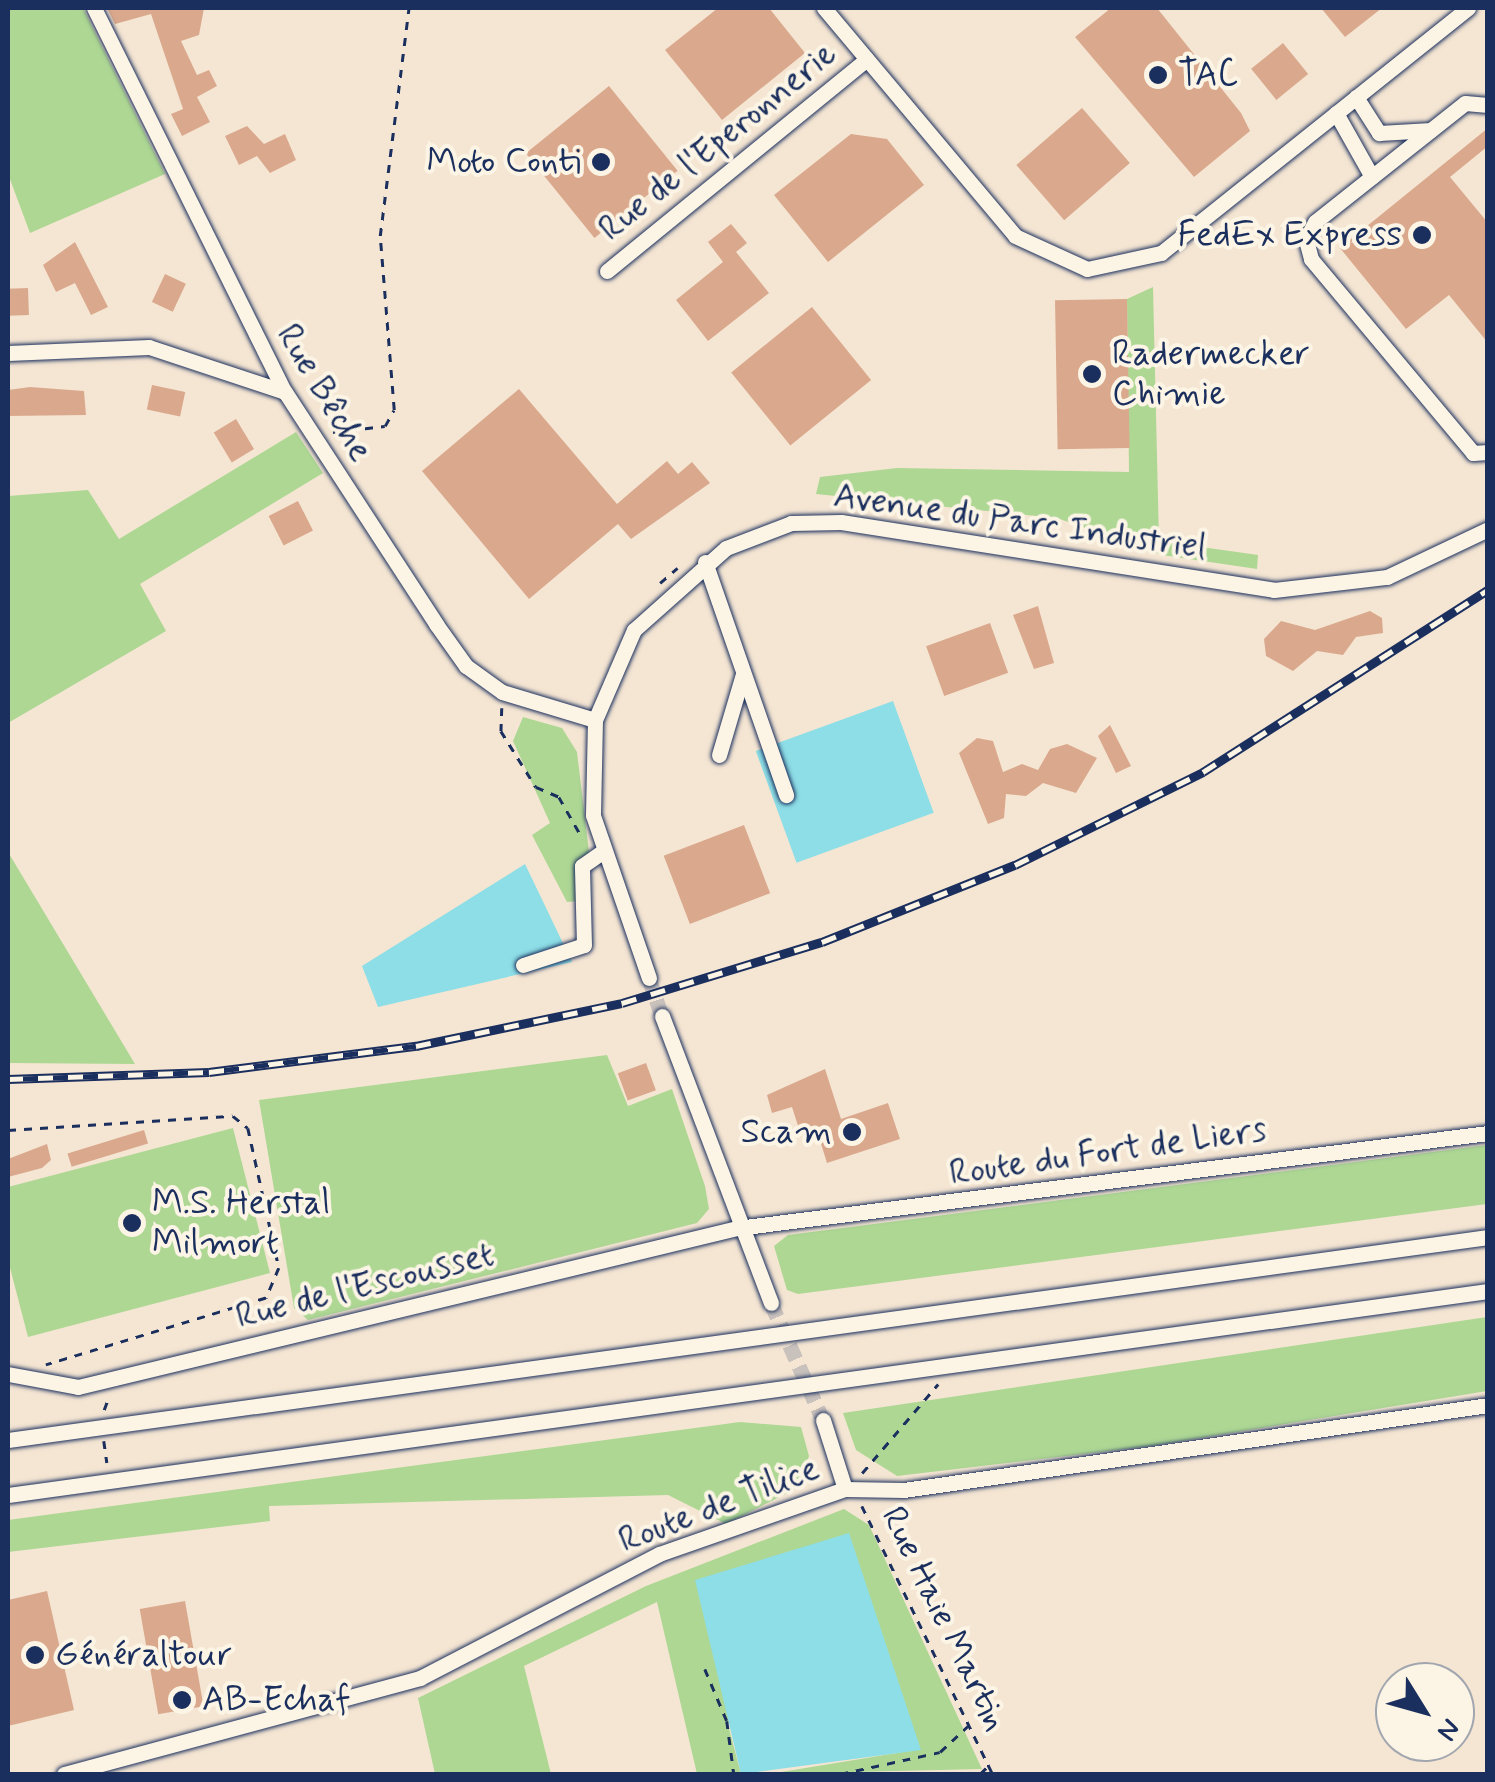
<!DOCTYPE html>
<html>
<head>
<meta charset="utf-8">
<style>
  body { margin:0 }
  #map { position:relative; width:1495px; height:1782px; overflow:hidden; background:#f5e6d3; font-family:Mynerve,sans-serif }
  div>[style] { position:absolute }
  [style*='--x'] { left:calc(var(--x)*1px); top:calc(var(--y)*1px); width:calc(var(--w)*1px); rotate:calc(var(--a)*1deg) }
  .green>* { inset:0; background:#aed794 }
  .water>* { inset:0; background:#8ddee6; transform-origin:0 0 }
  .building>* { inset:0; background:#daa98d; transform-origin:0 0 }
  .minor-tunnel>* { height:15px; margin-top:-7.5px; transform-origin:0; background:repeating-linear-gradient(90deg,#c9c1bc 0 15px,transparent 0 23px) }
  .path>* { height:2.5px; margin-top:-1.25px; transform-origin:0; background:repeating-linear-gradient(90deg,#1b2f5e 0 8px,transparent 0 16px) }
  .roads { filter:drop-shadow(0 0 2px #1b2f5e) drop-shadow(0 0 2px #1b2f5e) }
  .minor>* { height:15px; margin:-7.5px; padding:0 7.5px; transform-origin:7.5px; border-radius:7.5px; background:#fcf5e5 }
  .rail>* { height:9px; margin-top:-4.5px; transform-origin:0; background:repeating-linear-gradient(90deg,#fcf5e5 0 15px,#1b2f5e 0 30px); box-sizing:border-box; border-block:2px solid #1b2f5e }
  .dots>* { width:28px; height:28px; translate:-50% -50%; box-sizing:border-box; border:5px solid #fcf5e5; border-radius:50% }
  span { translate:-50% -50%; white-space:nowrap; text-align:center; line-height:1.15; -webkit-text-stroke:8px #fcf5e5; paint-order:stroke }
  .poi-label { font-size:35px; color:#1b2f5e }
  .left { translate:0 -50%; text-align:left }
  .right { translate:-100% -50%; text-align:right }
  .street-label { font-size:35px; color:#1b2f5e }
  .frame { position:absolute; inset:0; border:10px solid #1b2f5e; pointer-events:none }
  .north { position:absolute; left:1375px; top:1662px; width:100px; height:100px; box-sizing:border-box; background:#fcf5e5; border:2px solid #a2a6af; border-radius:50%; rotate:127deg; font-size:28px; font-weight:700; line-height:40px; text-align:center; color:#1b2f5e }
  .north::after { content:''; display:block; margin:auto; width:35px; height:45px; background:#1b2f5e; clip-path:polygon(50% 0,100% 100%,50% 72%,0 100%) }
</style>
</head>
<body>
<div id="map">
  <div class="green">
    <i style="clip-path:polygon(8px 8px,83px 8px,165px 174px,30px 233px,8px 174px)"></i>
    <i style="clip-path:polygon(1153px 287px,1159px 541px,1258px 555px,1257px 569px,1162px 555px,1057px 518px,816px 494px,820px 477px,897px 468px,1129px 472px,1127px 299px)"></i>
    <i style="clip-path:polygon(296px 432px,323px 473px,140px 584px,166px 631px,8px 723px,8px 496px,88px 490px,119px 539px)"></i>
    <i style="clip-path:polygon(523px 717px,562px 728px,577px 752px,589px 852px,578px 901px,567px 902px,532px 835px,550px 823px,513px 741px)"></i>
    <i style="clip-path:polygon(8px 852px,135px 1064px,8px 1063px)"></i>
    <i style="clip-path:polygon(607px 1055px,628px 1106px,672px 1089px,705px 1186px,709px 1209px,697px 1223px,308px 1320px,294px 1308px,259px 1100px)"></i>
    <i style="clip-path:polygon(233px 1128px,270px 1273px,28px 1337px,8px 1260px,8px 1187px)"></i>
    <i style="clip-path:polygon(1487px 1145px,1487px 1204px,798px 1294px,787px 1290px,774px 1246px,788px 1235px)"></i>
    <i style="clip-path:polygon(1487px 1317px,1487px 1391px,1151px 1446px,897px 1476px,856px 1450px,843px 1413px)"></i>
    <i style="clip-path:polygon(740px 1422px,801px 1427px,809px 1456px,799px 1487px,726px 1524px,668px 1495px,269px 1506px,270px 1521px,8px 1552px,8px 1520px)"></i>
    <i style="clip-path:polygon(844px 1509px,869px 1525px,982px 1769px,769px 1774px,921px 1749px,727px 1721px,741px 1774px,697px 1774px,657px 1602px,524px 1666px,551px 1774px,435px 1774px,418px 1698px,646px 1586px)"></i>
  </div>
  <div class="water">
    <i style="left:893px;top:701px;width:119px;height:146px;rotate:70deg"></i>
    <i style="clip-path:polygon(525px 864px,572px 962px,378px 1007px,362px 966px)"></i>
    <i style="clip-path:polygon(849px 1533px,921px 1750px,741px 1774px,695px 1580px)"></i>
  </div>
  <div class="building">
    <i style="clip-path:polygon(107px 8px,204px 8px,199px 35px,181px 41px,197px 75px,209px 70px,217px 86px,197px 97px,210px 122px,182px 136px,171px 114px,183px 109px,151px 14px,115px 24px)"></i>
    <i style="clip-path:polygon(718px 8px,769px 8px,805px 53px,722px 120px,665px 50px)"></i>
    <i style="clip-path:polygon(1111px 8px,1157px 8px,1241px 113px,1250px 131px,1194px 177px,1075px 37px)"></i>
    <i style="clip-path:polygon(1321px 8px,1382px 8px,1345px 37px)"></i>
    <i style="left:1283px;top:43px;width:40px;height:41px;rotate:51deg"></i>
    <i style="left:609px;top:86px;width:109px;height:107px;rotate:51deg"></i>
    <i style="left:1082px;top:108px;width:73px;height:87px;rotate:49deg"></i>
    <i style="clip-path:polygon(247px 126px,264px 144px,285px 134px,296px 160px,270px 173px,257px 156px,239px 165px,225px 136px)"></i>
    <i style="clip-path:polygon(1488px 128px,1488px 146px,1450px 177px,1488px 223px,1488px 343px,1449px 295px,1406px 329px,1340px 248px)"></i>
    <i style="clip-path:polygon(851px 134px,887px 139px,924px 185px,828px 262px,774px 195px)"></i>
    <i style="clip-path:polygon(731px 224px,747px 243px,736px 252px,769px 293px,708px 341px,676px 300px,723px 262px,708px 242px)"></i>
    <i style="clip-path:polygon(75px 242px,108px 307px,91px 315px,75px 283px,56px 292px,43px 265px)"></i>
    <i style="left:165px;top:274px;width:23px;height:31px;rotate:25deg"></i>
    <i style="left:28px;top:288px;width:27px;height:20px;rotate:88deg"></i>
    <i style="left:1127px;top:299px;width:149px;height:72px;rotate:89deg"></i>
    <i style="left:812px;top:307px;width:94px;height:104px;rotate:51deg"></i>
    <i style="left:152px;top:385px;width:34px;height:25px;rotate:12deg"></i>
    <i style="clip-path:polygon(30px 387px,84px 391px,86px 415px,8px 416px,8px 390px)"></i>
    <i style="clip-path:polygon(519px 389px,617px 504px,667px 461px,678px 474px,692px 462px,710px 483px,631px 539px,618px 524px,529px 599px,422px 471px)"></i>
    <i style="left:236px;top:419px;width:35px;height:26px;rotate:59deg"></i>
    <i style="left:298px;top:501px;width:33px;height:33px;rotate:63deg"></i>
    <i style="clip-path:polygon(1038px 606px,1054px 663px,1034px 669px,1013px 615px)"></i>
    <i style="clip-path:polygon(1370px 611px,1382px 618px,1383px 633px,1356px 637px,1343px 655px,1317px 651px,1293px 671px,1266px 656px,1264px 639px,1281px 621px,1315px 630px)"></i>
    <i style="left:990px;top:623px;width:53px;height:68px;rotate:70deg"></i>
    <i style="clip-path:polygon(1110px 725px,1131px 766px,1116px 773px,1098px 736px)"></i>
    <i style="clip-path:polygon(977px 738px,993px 741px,1003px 772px,1022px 764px,1038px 770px,1050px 749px,1067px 744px,1097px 758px,1076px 793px,1043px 783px,1026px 796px,1006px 794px,1004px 818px,988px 824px,959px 753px)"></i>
    <i style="left:744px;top:825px;width:73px;height:86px;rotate:69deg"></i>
    <i style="left:646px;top:1063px;width:29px;height:30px;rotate:70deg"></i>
    <i style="clip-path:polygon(825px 1069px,841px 1119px,888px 1103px,900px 1139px,827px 1163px,818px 1134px,800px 1132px,792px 1107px,772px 1113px,767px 1095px)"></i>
    <i style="left:144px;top:1130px;width:14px;height:80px;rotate:73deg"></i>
    <i style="clip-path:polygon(47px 1144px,51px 1160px,42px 1168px,8px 1177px,8px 1159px)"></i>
    <i style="clip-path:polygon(47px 1591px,74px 1710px,8px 1726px,8px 1600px)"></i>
    <i style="left:185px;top:1601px;width:107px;height:46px;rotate:80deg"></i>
  </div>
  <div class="minor-tunnel">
    <i style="--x:649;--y:978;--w:40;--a:71.1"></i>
    <i style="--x:771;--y:1303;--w:128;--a:66"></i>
  </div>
  <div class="path">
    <i style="--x:333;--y:432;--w:52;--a:-6.6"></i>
    <i style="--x:385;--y:426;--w:18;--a:-61"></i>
    <i style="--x:394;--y:410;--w:175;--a:-94.6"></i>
    <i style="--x:380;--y:236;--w:230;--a:-82.8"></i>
    <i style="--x:660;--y:583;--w:23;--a:-41"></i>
    <i style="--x:502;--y:708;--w:23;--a:92"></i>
    <i style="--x:501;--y:731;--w:66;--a:58"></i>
    <i style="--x:536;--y:787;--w:25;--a:23"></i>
    <i style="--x:559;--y:797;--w:48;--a:60.3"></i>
    <i style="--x:8;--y:1130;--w:225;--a:-3.6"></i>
    <i style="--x:233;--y:1116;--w:19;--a:39"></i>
    <i style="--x:248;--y:1128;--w:143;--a:77.5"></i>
    <i style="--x:279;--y:1268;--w:33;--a:113"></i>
    <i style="--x:266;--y:1298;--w:230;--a:163.1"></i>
    <i style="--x:104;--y:1410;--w:15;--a:-70"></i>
    <i style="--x:104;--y:1441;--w:22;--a:82"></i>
    <i style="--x:862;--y:1473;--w:117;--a:-49.5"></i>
    <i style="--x:862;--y:1506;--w:298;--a:64"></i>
    <i style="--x:705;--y:1669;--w:56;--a:67.1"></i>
    <i style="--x:727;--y:1721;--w:53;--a:82.5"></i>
    <i style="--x:840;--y:1774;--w:102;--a:-12.4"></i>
    <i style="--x:940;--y:1752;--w:38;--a:-43"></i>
    <i style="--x:980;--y:1774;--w:10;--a:-45"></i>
  </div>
  <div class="roads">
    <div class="minor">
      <i style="--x:94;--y:8;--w:429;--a:63.6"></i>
      <i style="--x:285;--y:392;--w:277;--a:56.9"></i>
      <i style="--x:436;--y:624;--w:52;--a:54.5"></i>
      <i style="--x:466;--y:666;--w:44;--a:35.8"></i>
      <i style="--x:502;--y:692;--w:97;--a:16.8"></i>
      <i style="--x:824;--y:8;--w:297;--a:50"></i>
      <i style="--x:1015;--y:236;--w:79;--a:24.6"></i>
      <i style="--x:1087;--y:269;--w:76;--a:-12.2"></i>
      <i style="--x:1161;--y:253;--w:393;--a:-38.6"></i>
      <i style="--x:1356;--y:97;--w:43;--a:57.4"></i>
      <i style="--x:1379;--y:133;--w:52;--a:-3.3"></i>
      <i style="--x:1488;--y:105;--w:23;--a:-175"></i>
      <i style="--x:1465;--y:103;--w:191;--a:141.6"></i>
      <i style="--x:1315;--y:222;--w:20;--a:117"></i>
      <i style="--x:1306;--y:240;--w:20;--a:75"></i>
      <i style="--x:1311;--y:259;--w:253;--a:50.1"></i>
      <i style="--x:1473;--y:453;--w:15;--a:-4"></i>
      <i style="--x:1336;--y:113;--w:73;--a:60.6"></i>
      <i style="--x:607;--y:271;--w:335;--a:-39.2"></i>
      <i style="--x:8;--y:353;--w:141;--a:-2.4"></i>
      <i style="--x:149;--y:347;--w:143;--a:18.3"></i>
      <i style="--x:705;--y:562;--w:247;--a:70.8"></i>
      <i style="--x:719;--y:755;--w:84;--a:-73.5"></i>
      <i style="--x:523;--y:965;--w:64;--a:-18.2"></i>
      <i style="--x:584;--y:945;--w:79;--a:-91.5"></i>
      <i style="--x:582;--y:866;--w:24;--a:-35"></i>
      <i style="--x:649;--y:978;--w:172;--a:-109"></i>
      <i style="--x:593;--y:815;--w:95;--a:-88.8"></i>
      <i style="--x:595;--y:720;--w:98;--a:-66.6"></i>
      <i style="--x:634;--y:630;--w:123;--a:-41.7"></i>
      <i style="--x:726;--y:548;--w:70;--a:-21"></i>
      <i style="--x:791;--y:523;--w:50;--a:-1.1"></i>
      <i style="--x:841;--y:522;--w:438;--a:8.9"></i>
      <i style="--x:1274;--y:590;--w:114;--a:-6.6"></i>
      <i style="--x:1387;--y:577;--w:112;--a:-25.4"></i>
      <i style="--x:662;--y:1016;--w:307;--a:69.2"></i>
      <i style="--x:8;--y:1374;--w:71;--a:10.5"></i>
      <i style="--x:78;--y:1387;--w:678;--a:-13.56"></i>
      <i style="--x:737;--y:1228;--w:757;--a:-7.21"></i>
      <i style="--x:823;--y:1420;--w:72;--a:72.3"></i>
      <i style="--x:8;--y:1440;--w:1494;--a:-7.81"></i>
      <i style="--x:8;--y:1495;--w:1494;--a:-7.85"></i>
      <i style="--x:64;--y:1774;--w:369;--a:-15.1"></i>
      <i style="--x:420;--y:1678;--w:269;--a:-27.4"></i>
      <i style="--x:659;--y:1554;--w:197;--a:-19.3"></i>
      <i style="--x:845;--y:1489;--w:59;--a:1"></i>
      <i style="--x:904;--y:1490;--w:590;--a:-8.28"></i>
    </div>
  </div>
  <div class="rail">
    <i style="--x:8;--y:1079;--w:201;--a:-2"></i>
    <i style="--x:209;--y:1072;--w:209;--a:-7.2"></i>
    <i style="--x:416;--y:1046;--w:210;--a:-11.8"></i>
    <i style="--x:622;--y:1003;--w:209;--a:-17"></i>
    <i style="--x:822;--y:942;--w:208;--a:-21.8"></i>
    <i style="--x:1015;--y:865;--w:210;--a:-26.3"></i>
    <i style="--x:1203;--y:772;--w:338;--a:-32.6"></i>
  </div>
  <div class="dots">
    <i style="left:1158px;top:75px;background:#1b2f5e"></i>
    <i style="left:601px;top:162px;background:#1b2f5e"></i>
    <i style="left:1422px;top:235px;background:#1b2f5e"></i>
    <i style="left:1092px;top:374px;background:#1b2f5e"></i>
    <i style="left:852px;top:1132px;background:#1b2f5e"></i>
    <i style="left:132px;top:1223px;background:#1b2f5e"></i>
    <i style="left:35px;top:1655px;background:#1b2f5e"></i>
    <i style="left:182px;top:1700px;background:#1b2f5e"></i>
  </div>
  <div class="poi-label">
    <span class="left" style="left:1178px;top:75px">TAC</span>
    <span class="right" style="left:581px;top:162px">Moto Conti</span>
    <span class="right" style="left:1402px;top:235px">FedEx Express</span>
    <span class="left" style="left:1112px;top:374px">Radermecker<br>Chimie</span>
    <span class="right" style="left:832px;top:1132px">Scam</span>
    <span class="left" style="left:152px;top:1223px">M.S. Herstal<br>Milmort</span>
    <span class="left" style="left:55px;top:1655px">Généraltour</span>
    <span class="left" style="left:202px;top:1700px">AB-Echaf</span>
  </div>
  <div class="street-label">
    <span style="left:718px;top:142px;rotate:-39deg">Rue de l'Eperonnerie</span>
    <span style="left:324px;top:393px;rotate:59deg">Rue Bêche</span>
    <span style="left:1020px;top:522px;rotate:8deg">Avenue du Parc Industriel</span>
    <span style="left:1108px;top:1152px;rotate:-8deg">Route du Fort de Liers</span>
    <span style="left:365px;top:1286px;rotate:-14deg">Rue de l'Escousset</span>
    <span style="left:719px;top:1505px;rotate:-21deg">Route de Tilice</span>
    <span style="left:944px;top:1619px;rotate:64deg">Rue Haie Martin</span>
  </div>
  <div class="frame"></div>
  <div class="north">N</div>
</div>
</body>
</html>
